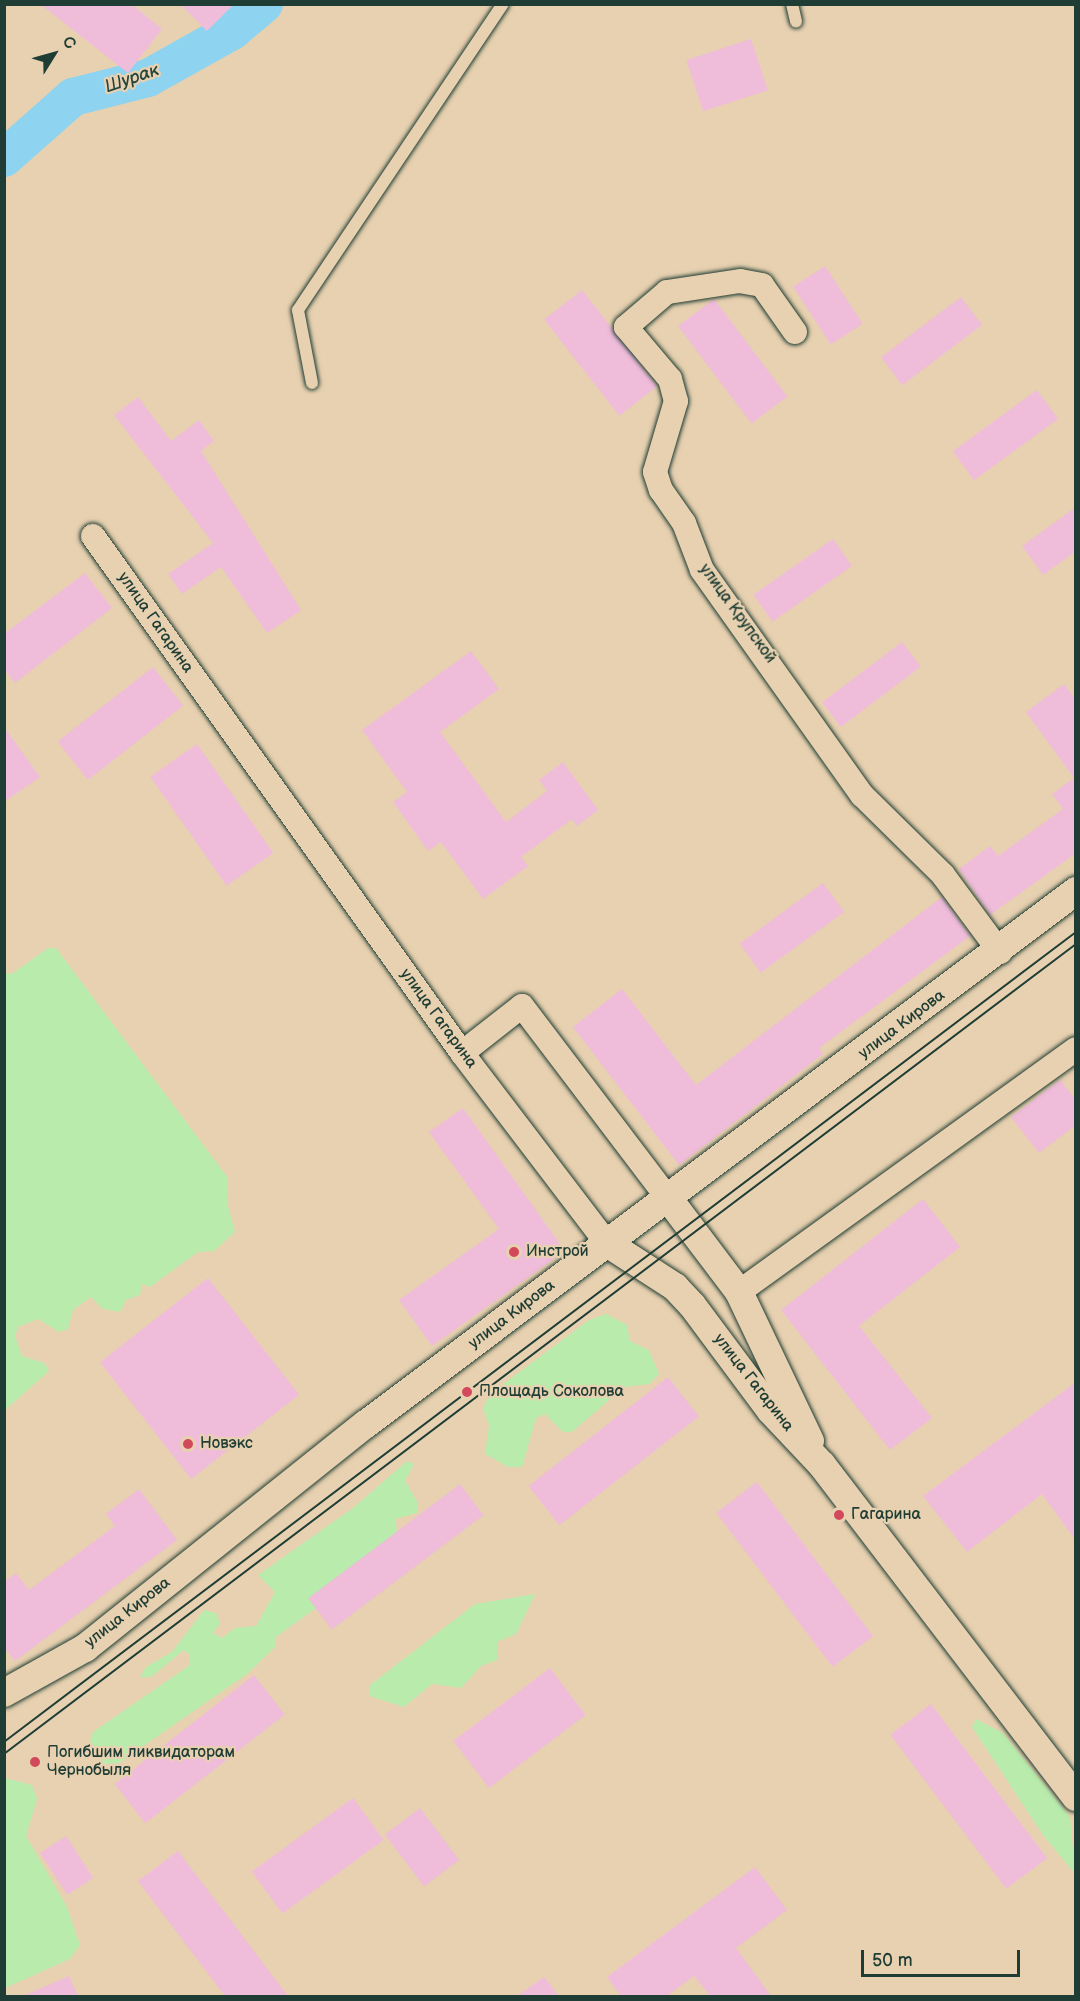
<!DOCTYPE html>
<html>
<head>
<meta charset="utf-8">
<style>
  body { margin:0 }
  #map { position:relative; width:1080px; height:2001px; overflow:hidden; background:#e8d1b0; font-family:"Balsamiq Sans",sans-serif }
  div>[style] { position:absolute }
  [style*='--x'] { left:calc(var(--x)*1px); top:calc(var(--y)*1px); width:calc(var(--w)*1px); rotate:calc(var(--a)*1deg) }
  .green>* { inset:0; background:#b9ecac }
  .river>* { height:38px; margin:-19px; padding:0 19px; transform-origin:19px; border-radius:19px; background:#8ed3ef }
  .building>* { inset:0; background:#efbcda; transform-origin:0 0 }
  .roads { filter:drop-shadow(0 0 2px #1f3d34) drop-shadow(0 0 2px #1f3d34) }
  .service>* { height:12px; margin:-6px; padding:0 6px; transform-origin:6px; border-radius:6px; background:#e8d1b0 }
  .minor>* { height:24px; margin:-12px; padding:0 12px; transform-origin:12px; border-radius:12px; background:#e8d1b0 }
  .tertiary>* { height:28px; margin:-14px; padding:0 14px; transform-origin:14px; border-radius:14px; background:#e8d1b0 }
  .tram>* { height:1.5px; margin:-0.75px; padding:0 0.75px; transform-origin:0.75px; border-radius:0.75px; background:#1f3d34 }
  .dots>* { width:16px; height:16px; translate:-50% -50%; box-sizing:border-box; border:3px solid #e8d1b0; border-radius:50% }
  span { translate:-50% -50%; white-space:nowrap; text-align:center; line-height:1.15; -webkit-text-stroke:4.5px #e8d1b0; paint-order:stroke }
  .street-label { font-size:16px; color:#1f3d34 }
  .poi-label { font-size:16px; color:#1f3d34 }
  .left { translate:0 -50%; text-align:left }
  .water-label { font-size:18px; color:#25443d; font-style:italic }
  .frame { position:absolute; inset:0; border:6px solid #1f3d34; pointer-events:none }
  .north { position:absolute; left:24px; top:24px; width:60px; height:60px; -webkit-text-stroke:4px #e8d1b0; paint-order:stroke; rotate:53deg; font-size:16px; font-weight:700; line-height:24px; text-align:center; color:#1f3d34 }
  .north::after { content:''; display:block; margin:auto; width:21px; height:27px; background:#1f3d34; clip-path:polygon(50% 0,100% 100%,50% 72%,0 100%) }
  .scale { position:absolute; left:861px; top:1950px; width:159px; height:27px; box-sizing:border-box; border:3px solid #1f3d34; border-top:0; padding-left:8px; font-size:18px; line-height:21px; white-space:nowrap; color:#1f3d34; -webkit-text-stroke:4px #e8d1b0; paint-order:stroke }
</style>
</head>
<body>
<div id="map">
  <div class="green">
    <i style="clip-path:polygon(48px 948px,56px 948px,228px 1178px,227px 1202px,235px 1232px,214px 1251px,198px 1252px,150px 1287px,142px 1284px,140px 1295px,126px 1300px,120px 1312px,103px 1309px,91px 1297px,73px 1310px,68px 1329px,59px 1332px,38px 1319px,18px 1327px,15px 1336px,22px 1356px,44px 1363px,49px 1371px,5px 1410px,5px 974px,13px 973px)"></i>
    <i style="clip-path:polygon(606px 1314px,627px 1325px,630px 1341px,649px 1350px,659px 1374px,649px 1384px,624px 1387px,572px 1432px,563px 1432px,545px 1414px,536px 1418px,522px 1467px,508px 1467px,485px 1454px,489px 1426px,483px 1408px,490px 1394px,589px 1320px)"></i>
    <i style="clip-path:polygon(407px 1461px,414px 1464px,405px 1481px,418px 1503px,417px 1513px,395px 1519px,397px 1531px,386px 1557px,276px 1637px,275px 1647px,247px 1674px,119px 1763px,103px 1764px,90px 1740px,93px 1732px,190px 1665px,189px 1654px,184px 1650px,151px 1677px,140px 1677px,146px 1667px,172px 1652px,204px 1610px,216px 1613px,220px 1623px,213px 1633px,222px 1638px,235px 1628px,256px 1626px,275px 1592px,258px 1575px,353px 1508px)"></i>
    <i style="clip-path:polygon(535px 1594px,516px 1634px,497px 1642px,497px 1660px,481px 1666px,461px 1688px,432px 1684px,404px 1707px,369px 1696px,370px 1685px,475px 1604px)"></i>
    <i style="clip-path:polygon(976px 1719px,1003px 1733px,1070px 1817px,1075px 1874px,1043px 1835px,972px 1727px)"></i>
    <i style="clip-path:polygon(5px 1778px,32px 1785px,37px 1799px,26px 1836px,67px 1907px,80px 1945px,70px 1959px,5px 1988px)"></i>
  </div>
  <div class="river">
    <i style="--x:4;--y:158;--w:92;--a:-41.5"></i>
    <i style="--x:73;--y:97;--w:77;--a:-14.2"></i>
    <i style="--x:148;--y:78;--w:96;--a:-29.2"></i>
    <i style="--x:232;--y:31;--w:42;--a:-40.2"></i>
  </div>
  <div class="building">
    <i style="clip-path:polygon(40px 4px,131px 4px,162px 29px,128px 73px)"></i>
    <i style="clip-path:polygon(180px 4px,234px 4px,207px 31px)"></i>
    <i style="left:751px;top:39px;width:54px;height:68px;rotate:72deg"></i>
    <i style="left:825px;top:266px;width:69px;height:38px;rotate:57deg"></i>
    <i style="left:582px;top:290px;width:122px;height:48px;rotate:52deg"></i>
    <i style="left:961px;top:297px;width:35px;height:100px;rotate:53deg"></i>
    <i style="left:714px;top:299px;width:122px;height:45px;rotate:53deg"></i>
    <i style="left:1037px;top:390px;width:36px;height:104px;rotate:54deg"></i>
    <i style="clip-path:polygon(138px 397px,171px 441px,199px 420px,214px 441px,201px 451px,301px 610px,267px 633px,221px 567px,182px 594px,168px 574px,213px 543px,114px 415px)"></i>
    <i style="clip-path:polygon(1076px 507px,1076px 551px,1043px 575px,1022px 546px)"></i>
    <i style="left:833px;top:539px;width:33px;height:97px;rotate:55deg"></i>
    <i style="clip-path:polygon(85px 573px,112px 608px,15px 683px,4px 669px,4px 634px)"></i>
    <i style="left:902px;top:642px;width:31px;height:100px;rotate:53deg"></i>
    <i style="clip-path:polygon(471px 651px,499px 689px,440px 732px,506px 822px,547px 791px,539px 780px,563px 762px,598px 810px,577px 826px,572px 819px,521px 857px,528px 866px,483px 899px,441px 842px,428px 851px,393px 802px,407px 792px,362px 730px)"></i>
    <i style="left:153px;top:667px;width:49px;height:121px;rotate:52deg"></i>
    <i style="clip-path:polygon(1064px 684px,1076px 700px,1076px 853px,990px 915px,959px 869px,990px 846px,998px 856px,1063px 809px,1052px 794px,1074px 778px,1026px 712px)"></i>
    <i style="clip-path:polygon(4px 727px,40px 777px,4px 802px)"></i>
    <i style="left:197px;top:744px;width:133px;height:57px;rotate:55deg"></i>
    <i style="left:823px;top:883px;width:36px;height:103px;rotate:54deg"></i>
    <i style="clip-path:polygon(942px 897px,970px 936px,819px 1048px,823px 1054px,679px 1165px,573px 1027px,622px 989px,696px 1085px)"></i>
    <i style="clip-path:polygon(1060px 1080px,1076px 1100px,1076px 1125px,1039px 1153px,1011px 1117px)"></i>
    <i style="clip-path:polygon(463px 1108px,565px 1251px,432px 1346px,399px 1300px,499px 1229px,429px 1132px)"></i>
    <i style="clip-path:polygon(923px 1199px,960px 1247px,859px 1326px,932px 1418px,890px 1450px,781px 1310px)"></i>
    <i style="left:208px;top:1278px;width:148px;height:137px;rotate:52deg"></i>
    <i style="left:668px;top:1377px;width:50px;height:177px;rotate:52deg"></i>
    <i style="clip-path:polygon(1076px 1382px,1076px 1541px,1042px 1494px,967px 1552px,923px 1496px)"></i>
    <i style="left:757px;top:1482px;width:193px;height:51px;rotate:53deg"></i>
    <i style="left:460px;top:1484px;width:39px;height:190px;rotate:53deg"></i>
    <i style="clip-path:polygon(139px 1489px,177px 1540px,15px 1661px,4px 1647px,4px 1582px,16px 1573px,29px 1590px,115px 1526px,106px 1514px)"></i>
    <i style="left:550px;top:1668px;width:59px;height:121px;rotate:53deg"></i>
    <i style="left:254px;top:1675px;width:50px;height:177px;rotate:52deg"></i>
    <i style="left:931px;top:1704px;width:193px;height:51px;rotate:53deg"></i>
    <i style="left:353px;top:1798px;width:52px;height:125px;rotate:54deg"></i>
    <i style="left:420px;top:1808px;width:65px;height:44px;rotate:53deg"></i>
    <i style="left:66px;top:1836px;width:50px;height:31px;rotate:57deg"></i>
    <i style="clip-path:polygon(178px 1851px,288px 1996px,225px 1996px,138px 1881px)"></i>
    <i style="clip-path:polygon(755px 1867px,787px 1910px,736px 1948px,771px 1996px,710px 1996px,694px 1976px,667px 1996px,621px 1996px,607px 1977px)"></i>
    <i style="clip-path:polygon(69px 1976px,78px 1996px,23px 1996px)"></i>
    <i style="clip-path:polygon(544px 1977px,559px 1996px,517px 1996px)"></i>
  </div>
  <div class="roads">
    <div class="service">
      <i style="--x:792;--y:4;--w:18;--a:77"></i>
      <i style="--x:312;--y:383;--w:74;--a:-100.9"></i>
      <i style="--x:298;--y:310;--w:368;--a:-56.2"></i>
    </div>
    <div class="minor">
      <i style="--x:795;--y:332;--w:57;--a:-125.1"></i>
      <i style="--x:762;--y:285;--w:22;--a:-170"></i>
      <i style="--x:740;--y:281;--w:74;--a:171.4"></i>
      <i style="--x:667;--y:292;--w:54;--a:139.5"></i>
      <i style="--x:626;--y:327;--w:68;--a:49.8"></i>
      <i style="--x:670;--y:379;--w:23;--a:75"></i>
      <i style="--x:676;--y:401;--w:74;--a:106.5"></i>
      <i style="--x:655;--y:472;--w:19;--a:72"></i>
      <i style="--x:661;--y:490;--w:40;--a:55.1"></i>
      <i style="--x:684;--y:523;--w:50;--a:69"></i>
      <i style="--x:702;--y:570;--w:276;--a:54.6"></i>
      <i style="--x:862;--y:795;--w:114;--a:44.6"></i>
      <i style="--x:943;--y:875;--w:96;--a:53.5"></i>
      <i style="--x:93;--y:536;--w:635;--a:54.48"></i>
      <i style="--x:462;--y:1053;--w:239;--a:52.7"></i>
      <i style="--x:462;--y:1053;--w:76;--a:-38.1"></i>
      <i style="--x:522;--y:1006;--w:241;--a:52.8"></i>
      <i style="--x:739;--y:1292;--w:415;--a:-35.8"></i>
    </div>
    <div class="tertiary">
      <i style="--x:668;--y:1198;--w:118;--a:52.9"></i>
      <i style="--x:739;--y:1292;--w:165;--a:64.5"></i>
      <i style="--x:607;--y:1243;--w:81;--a:32.9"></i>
      <i style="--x:675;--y:1287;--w:25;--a:47"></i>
      <i style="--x:692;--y:1305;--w:132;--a:53.3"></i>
      <i style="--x:771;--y:1411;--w:74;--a:46.6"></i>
      <i style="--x:822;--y:1465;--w:418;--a:52.6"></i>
      <i style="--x:4;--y:1693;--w:93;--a:-29.1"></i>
      <i style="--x:85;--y:1648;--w:359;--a:-38.6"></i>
      <i style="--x:366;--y:1424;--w:888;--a:-36.9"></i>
    </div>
  </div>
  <div class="tram">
    <i style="--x:4;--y:1742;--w:1344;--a:-37.07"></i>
    <i style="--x:4;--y:1754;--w:1344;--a:-37.07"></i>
  </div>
  <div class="dots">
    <i style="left:514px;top:1252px;background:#d1495b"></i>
    <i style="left:467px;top:1392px;background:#d1495b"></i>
    <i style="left:188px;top:1444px;background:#d1495b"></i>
    <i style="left:839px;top:1515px;background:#d1495b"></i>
    <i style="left:35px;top:1762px;background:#d1495b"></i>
  </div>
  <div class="street-label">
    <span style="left:737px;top:614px;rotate:54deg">улица Крупской</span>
    <span style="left:155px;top:623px;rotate:55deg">улица Гагарина</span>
    <span style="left:438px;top:1019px;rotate:54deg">улица Гагарина</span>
    <span style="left:902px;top:1025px;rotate:-37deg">улица Кирова</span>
    <span style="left:512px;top:1315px;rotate:-37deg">улица Кирова</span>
    <span style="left:753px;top:1383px;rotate:52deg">улица Гагарина</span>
    <span style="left:128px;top:1613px;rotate:-38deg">улица Кирова</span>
  </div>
  <div class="poi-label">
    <span class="left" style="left:526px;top:1252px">Инстрой</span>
    <span class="left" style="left:479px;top:1392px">Площадь Соколова</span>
    <span class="left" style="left:200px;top:1444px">Новэкс</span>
    <span class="left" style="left:851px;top:1515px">Гагарина</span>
    <span class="left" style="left:47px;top:1762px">Погибшим ликвидаторам<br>Чернобыля</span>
  </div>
  <div class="water-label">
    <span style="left:132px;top:79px;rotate:-19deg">Шурак</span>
  </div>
  <div class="frame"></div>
  <div class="north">С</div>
  <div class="scale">50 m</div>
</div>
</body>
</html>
